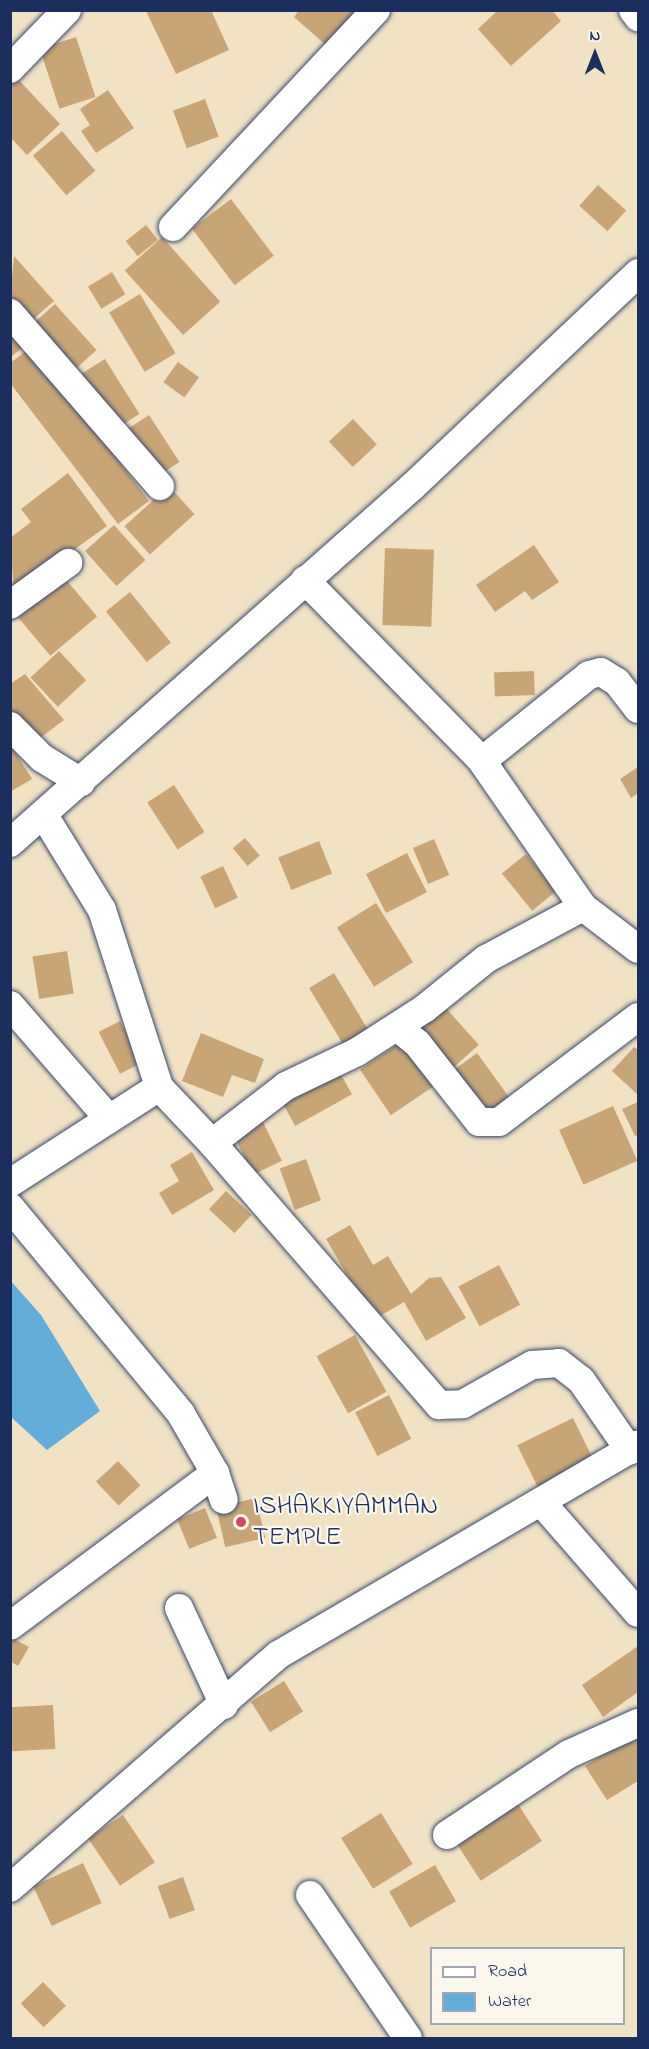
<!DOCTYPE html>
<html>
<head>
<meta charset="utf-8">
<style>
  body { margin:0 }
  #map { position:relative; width:649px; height:2049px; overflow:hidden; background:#f1e2c4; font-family:"Indie Flower",sans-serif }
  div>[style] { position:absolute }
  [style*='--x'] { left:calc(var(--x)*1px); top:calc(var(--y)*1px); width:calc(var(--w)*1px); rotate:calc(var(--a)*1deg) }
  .water>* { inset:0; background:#63addb }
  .building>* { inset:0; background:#c8a577; transform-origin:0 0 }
  .roads { filter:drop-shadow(0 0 2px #3b4a6d) drop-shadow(0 0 2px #3b4a6d) }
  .street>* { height:28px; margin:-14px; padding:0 14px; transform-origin:14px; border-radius:14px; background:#fff }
  .dots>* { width:16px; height:16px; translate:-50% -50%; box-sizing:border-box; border:3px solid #fbf7ec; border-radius:50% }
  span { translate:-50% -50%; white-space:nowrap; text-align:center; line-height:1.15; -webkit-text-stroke:4.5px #fbf7ec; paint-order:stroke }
  .poi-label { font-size:27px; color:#1b2f5e }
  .left { translate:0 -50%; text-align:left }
  .frame { position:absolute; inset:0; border:12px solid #1b2f5e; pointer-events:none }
  .legend { position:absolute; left:430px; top:1947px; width:195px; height:78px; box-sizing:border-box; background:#fbf7ec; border:2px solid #a1a7b3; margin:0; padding:8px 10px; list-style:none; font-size:18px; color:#1b2f5e }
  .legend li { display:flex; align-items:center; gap:12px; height:30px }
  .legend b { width:30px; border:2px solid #a1a7b3 }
  .north { position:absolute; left:565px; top:24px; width:60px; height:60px; -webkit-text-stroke:4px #fbf7ec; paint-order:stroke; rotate:0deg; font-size:16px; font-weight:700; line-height:24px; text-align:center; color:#1b2f5e }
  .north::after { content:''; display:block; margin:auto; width:21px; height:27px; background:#1b2f5e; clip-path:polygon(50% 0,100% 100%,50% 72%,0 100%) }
</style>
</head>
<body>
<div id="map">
  <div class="water">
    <i style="clip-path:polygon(10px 1280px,41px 1315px,100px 1411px,47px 1450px,11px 1417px)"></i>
  </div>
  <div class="building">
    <i style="clip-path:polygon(211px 10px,229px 50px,176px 74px,146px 11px)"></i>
    <i style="clip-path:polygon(299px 10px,350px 10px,372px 30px,344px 61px,294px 17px)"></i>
    <i style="clip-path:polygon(498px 10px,552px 10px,561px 21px,511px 66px,478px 29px)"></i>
    <i style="left:76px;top:37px;width:63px;height:38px;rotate:72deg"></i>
    <i style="clip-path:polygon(16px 77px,60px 124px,27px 155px,10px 137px,10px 82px)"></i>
    <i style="clip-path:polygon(108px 90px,134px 128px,96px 153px,81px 131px,90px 125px,80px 109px)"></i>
    <i style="left:205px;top:99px;width:40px;height:34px;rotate:70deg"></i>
    <i style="left:62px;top:131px;width:52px;height:38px;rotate:50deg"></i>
    <i style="left:598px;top:185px;width:38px;height:28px;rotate:42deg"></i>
    <i style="left:231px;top:199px;width:71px;height:49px;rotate:53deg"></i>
    <i style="left:146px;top:225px;width:19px;height:26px;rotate:51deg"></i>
    <i style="left:162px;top:237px;width:87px;height:50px;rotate:48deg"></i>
    <i style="clip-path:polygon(14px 256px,54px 301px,31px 321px,10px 298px)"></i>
    <i style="left:112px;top:272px;width:26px;height:28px;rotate:59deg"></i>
    <i style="left:140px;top:294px;width:69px;height:36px;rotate:59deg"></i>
    <i style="left:55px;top:304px;width:62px;height:30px;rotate:48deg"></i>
    <i style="clip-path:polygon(10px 328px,25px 345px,10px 358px)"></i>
    <i style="clip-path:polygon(32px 347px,149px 501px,118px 524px,10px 383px,10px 363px)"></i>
    <i style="left:105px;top:359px;width:65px;height:29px;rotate:58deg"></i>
    <i style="left:178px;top:362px;width:26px;height:25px;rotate:36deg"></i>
    <i style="left:149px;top:415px;width:56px;height:26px;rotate:57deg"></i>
    <i style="left:353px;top:419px;width:35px;height:33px;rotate:47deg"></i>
    <i style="clip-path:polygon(68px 473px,107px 526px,14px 593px,10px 538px,31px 522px,21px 509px)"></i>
    <i style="left:169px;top:486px;width:38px;height:60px;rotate:48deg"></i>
    <i style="left:114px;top:525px;width:47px;height:39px;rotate:48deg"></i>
    <i style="clip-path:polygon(534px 545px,559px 582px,532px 600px,525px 591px,495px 612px,476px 585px)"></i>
    <i style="left:385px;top:548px;width:49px;height:77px;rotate:2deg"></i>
    <i style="left:63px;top:576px;width:53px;height:61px;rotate:50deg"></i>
    <i style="left:130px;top:592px;width:65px;height:31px;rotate:51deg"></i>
    <i style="left:59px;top:651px;width:40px;height:39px;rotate:47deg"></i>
    <i style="left:534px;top:671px;width:24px;height:40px;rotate:88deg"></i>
    <i style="clip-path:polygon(25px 674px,64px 720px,32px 744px,10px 713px,10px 684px)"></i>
    <i style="clip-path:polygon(10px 744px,32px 779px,10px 792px)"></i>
    <i style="clip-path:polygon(638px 767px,638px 793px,631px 798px,620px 779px)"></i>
    <i style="left:174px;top:785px;width:56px;height:32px;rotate:57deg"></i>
    <i style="left:245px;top:838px;width:23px;height:16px;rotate:50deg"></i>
    <i style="left:434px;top:839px;width:39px;height:23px;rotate:67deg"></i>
    <i style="left:319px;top:841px;width:35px;height:44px;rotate:68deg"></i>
    <i style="left:407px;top:853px;width:44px;height:46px;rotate:63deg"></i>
    <i style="left:526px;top:854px;width:48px;height:31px;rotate:51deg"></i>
    <i style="left:223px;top:866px;width:35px;height:25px;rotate:65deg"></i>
    <i style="left:376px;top:903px;width:70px;height:46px;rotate:58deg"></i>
    <i style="left:67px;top:951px;width:43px;height:35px;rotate:81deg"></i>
    <i style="left:334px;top:973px;width:69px;height:29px;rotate:59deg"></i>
    <i style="left:444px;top:1006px;width:52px;height:40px;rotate:48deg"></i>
    <i style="left:120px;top:1021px;width:47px;height:24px;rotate:63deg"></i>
    <i style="clip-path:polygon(201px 1033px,264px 1059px,255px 1083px,232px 1075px,223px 1097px,182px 1081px)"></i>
    <i style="left:404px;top:1040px;width:55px;height:53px;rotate:56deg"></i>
    <i style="clip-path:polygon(634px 1047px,638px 1050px,638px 1095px,612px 1071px)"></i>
    <i style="left:477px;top:1053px;width:57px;height:29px;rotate:54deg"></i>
    <i style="left:338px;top:1069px;width:29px;height:65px;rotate:61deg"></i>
    <i style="clip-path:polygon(638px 1102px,638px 1135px,635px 1136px,622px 1109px)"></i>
    <i style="left:613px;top:1106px;width:60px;height:59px;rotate:66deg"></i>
    <i style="left:263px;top:1122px;width:43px;height:32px;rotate:64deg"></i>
    <i style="clip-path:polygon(192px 1152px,214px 1190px,172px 1215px,159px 1193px,179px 1181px,170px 1165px)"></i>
    <i style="left:306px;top:1159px;width:44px;height:28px;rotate:70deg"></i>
    <i style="left:226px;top:1191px;width:35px;height:25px;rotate:43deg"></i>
    <i style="clip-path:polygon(350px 1225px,373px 1265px,388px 1256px,411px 1294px,429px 1278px,441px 1277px,466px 1318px,426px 1341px,404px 1302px,373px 1320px,326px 1239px)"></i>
    <i style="left:499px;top:1265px;width:45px;height:46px;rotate:62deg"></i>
    <i style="left:355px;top:1335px;width:65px;height:44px;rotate:61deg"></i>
    <i style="left:389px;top:1395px;width:49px;height:38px;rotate:63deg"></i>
    <i style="left:573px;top:1418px;width:50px;height:62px;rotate:64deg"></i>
    <i style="left:118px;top:1461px;width:33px;height:30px;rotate:47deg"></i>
    <i style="left:256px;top:1498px;width:41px;height:41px;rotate:77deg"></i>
    <i style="left:205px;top:1508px;width:32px;height:30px;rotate:68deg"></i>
    <i style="clip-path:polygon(10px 1637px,29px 1647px,18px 1666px,10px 1661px)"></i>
    <i style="clip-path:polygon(638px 1646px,638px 1692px,603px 1717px,582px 1685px)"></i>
    <i style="left:284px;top:1681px;width:36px;height:39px;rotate:58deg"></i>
    <i style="left:53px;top:1705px;width:44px;height:43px;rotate:87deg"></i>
    <i style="clip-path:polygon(638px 1733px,638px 1781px,607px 1800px,585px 1766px)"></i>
    <i style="left:518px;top:1804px;width:44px;height:73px;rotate:57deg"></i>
    <i style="left:381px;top:1813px;width:60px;height:47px;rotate:58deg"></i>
    <i style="left:123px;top:1815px;width:57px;height:42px;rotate:56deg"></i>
    <i style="left:83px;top:1863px;width:44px;height:55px;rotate:65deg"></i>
    <i style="left:435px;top:1865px;width:42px;height:53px;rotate:60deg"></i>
    <i style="left:183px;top:1877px;width:35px;height:27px;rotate:70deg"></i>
    <i style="left:43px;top:1982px;width:33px;height:31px;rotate:46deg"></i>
  </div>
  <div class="roads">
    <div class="street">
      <i style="--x:633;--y:10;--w:9;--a:54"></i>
      <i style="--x:10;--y:69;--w:82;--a:-46"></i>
      <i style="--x:173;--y:227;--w:297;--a:-46.9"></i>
      <i style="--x:10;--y:313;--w:229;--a:49.1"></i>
      <i style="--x:305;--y:580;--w:253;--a:45.6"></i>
      <i style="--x:10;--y:605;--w:72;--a:-35.9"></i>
      <i style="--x:10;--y:726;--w:45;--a:45"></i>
      <i style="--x:42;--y:758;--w:46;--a:31.6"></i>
      <i style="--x:45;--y:817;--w:109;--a:58.5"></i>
      <i style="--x:102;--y:910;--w:186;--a:72.1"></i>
      <i style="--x:10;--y:843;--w:538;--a:-41.54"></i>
      <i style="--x:413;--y:486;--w:310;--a:-43.4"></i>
      <i style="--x:583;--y:907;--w:178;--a:-124.7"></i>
      <i style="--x:482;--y:761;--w:137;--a:-38.8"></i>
      <i style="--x:589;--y:675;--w:12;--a:-14"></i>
      <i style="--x:601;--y:672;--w:19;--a:32"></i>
      <i style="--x:617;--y:682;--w:34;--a:52"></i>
      <i style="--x:10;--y:1005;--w:151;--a:49"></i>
      <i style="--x:397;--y:1027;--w:26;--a:39"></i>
      <i style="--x:417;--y:1043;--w:100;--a:51.9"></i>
      <i style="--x:479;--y:1122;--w:20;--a:0"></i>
      <i style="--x:499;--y:1122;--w:174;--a:-37.1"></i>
      <i style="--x:212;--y:1143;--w:347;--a:49.1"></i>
      <i style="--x:439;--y:1405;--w:24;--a:-2"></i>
      <i style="--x:463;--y:1404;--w:79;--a:-29.5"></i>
      <i style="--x:532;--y:1365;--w:27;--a:-4"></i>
      <i style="--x:559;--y:1363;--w:28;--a:38"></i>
      <i style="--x:581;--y:1380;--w:86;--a:55.4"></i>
      <i style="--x:10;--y:1183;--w:177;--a:-32.8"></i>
      <i style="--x:159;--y:1087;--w:77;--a:46.6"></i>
      <i style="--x:212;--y:1143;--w:93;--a:-37.6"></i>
      <i style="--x:286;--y:1086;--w:79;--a:-25.6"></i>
      <i style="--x:357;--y:1052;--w:80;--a:-32.7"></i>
      <i style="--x:424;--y:1009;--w:80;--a:-38.9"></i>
      <i style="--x:486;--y:959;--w:110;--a:-28.2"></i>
      <i style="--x:583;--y:907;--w:69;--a:37.4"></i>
      <i style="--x:10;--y:1207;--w:268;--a:50.4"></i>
      <i style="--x:181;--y:1414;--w:68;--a:60"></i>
      <i style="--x:215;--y:1473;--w:28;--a:72"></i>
      <i style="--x:541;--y:1502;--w:147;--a:48.9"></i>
      <i style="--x:179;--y:1608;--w:107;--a:65.1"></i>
      <i style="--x:10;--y:1626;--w:256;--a:-36.7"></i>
      <i style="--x:447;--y:1835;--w:146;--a:-33.6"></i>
      <i style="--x:569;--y:1754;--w:76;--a:-24.2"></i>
      <i style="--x:10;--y:1888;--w:355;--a:-41"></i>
      <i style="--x:278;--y:1655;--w:417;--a:-30.3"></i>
      <i style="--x:310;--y:1895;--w:173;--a:55.6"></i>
    </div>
  </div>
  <div class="dots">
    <i style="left:241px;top:1522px;background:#d1495b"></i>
  </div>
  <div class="poi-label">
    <span class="left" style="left:253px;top:1522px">ISHAKKIYAMMAN<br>TEMPLE</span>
  </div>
  <div class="frame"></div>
  <ul class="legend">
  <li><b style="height:8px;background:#fff"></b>Road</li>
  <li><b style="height:16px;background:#63addb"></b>Water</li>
  </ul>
  <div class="north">N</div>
</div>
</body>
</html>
